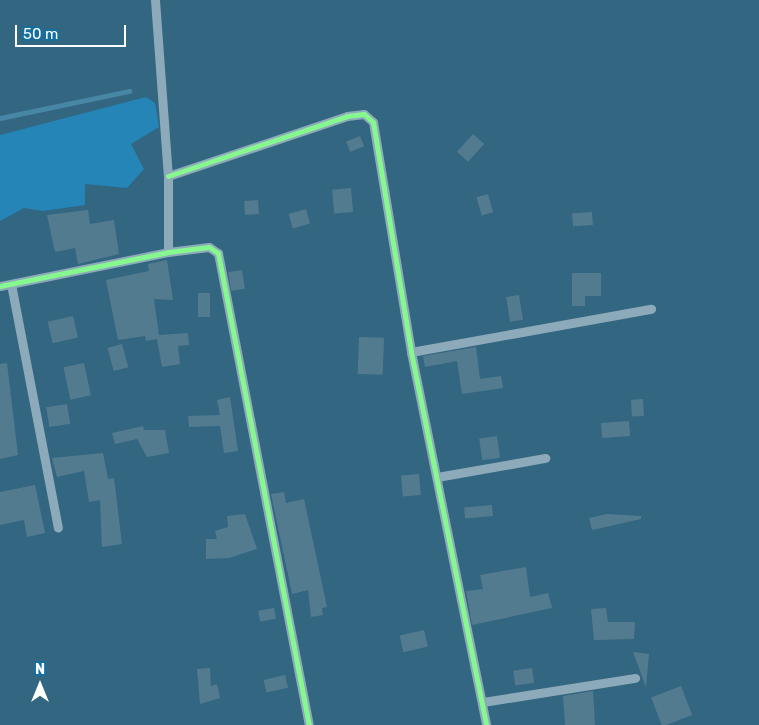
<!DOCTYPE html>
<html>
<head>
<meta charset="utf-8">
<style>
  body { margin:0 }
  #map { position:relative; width:759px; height:725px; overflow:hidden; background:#336681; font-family:Rubik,sans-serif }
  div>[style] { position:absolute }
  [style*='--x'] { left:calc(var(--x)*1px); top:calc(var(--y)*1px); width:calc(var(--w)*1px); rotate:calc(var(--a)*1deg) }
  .green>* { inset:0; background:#2485b6 }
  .stream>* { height:4.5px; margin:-2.25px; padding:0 2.25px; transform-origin:2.25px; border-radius:2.25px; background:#4886a6 }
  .building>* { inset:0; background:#537b90; transform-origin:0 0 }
  .minor>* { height:9px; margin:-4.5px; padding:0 4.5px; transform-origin:4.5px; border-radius:4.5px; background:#8caab9 }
  .cycleway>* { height:5px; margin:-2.5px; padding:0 2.5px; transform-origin:2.5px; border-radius:2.5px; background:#87f88f }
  span { translate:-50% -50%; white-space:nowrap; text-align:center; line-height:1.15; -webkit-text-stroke:4px #1370a1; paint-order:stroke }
  .north { position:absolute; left:15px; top:660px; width:50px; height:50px; -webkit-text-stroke:4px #1370a1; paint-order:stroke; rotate:0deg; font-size:14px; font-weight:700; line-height:20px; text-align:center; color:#fff }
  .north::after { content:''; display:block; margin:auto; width:18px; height:22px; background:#fff; clip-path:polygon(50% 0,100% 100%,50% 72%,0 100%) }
  .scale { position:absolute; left:15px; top:25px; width:111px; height:22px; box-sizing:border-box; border:2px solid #fff; border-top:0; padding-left:6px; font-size:15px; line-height:18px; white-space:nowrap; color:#fff; -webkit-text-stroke:4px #1370a1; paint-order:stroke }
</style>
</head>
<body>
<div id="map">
  <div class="green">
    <i style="clip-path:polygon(146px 97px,155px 103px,159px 127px,131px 144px,144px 169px,127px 188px,85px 184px,85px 205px,43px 211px,24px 208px,0 221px,0 135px)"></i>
  </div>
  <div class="stream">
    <i style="--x:0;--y:118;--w:132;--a:-11.8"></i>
  </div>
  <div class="building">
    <i style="left:473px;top:134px;width:15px;height:24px;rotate:42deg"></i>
    <i style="left:360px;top:136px;width:11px;height:15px;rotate:68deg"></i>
    <i style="left:351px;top:188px;width:24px;height:19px;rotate:85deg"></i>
    <i style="left:488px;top:194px;width:19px;height:12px;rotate:74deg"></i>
    <i style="left:258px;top:200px;width:14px;height:14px;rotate:86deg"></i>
    <i style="left:306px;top:209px;width:15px;height:18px;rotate:74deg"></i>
    <i style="clip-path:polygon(88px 210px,90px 224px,114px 220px,119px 254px,78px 264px,75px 248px,55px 252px,47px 215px)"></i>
    <i style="left:592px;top:212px;width:13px;height:20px;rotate:86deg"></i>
    <i style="clip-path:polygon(167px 260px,173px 300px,154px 299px,159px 335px,188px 333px,189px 345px,178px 346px,180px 364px,162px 367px,157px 339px,146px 341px,145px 336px,118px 340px,106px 280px,149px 271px,148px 264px)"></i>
    <i style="left:242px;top:270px;width:19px;height:14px;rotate:81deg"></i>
    <i style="clip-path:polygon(572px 273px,601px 273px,601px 296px,585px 296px,585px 306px,572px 306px)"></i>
    <i style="left:198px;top:293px;width:12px;height:24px"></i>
    <i style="left:519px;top:295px;width:25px;height:13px;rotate:81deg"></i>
    <i style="left:73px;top:316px;width:22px;height:26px;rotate:77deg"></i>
    <i style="left:359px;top:337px;width:25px;height:37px;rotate:2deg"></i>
    <i style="left:122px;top:344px;width:24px;height:15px;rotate:75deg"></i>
    <i style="clip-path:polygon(476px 347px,480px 379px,501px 376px,503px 388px,462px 394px,457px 361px,425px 367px,423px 356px)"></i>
    <i style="clip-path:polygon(7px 363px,18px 455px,0 459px,0 364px)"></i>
    <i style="left:84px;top:363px;width:33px;height:21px;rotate:78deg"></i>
    <i style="clip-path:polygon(230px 397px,238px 451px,224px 453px,220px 426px,189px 427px,188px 416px,220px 415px,217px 400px)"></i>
    <i style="left:643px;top:399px;width:17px;height:12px;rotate:87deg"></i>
    <i style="left:67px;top:404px;width:20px;height:21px;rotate:81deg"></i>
    <i style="left:629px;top:421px;width:15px;height:28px;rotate:86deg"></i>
    <i style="clip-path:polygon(143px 426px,144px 430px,165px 430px,169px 453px,147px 457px,137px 439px,115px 444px,112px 433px)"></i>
    <i style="left:497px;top:436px;width:22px;height:18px;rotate:82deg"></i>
    <i style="clip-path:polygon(103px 453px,108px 479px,114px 478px,122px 544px,102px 547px,100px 500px,89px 502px,84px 471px,57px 477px,52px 458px)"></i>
    <i style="left:419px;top:474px;width:21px;height:18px;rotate:85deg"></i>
    <i style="clip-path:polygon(35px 485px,45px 533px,27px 537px,24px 520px,0 525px,0 492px)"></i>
    <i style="clip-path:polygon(284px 492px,286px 503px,304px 499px,327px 607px,322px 608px,323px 615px,311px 617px,308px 590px,292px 594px,271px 494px)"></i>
    <i style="left:492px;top:505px;width:11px;height:28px;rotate:85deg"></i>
    <i style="clip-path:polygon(245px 514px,257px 549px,229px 558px,206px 559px,206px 539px,217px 539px,215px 531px,228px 527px,227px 516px)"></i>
    <i style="clip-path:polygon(607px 514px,641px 516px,641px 519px,592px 530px,589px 518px)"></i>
    <i style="clip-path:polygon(526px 567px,530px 597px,548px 593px,552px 608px,472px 625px,466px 591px,483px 589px,480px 575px)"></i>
    <i style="left:274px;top:608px;width:11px;height:16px;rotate:80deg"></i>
    <i style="clip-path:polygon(606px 608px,608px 622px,635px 622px,634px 639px,594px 640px,591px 609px)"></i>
    <i style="left:424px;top:630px;width:17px;height:25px;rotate:77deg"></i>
    <i style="clip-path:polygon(633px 652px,649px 654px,646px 687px)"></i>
    <i style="clip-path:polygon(210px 668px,211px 686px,217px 684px,220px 698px,200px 704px,197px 669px)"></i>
    <i style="left:532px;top:668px;width:15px;height:19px;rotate:82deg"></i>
    <i style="left:285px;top:675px;width:13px;height:22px;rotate:77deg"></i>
    <i style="left:681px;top:686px;width:31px;height:32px;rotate:69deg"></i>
    <i style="clip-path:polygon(593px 691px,595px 725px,565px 725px,563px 696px)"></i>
  </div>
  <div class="minor">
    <i style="--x:155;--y:0;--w:176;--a:85.8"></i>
    <i style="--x:168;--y:176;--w:76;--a:90"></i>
    <i style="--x:168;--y:176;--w:189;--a:-18.5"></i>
    <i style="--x:347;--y:116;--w:17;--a:-7"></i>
    <i style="--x:364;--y:114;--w:12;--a:42"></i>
    <i style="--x:373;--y:122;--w:233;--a:80.6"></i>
    <i style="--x:411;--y:352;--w:380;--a:78.6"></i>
    <i style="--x:11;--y:284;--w:248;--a:79.1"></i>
    <i style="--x:0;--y:286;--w:171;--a:-11.4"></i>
    <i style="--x:168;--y:252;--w:41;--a:-7"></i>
    <i style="--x:209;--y:247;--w:11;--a:34"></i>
    <i style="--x:218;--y:253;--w:481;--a:79.1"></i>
    <i style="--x:411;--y:352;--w:244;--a:-10.2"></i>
    <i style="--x:437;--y:477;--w:110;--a:-10"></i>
    <i style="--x:483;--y:702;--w:154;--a:-9"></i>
  </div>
  <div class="cycleway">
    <i style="--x:168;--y:176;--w:189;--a:-18.5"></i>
    <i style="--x:347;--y:116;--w:17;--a:-7"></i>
    <i style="--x:364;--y:114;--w:12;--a:42"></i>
    <i style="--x:373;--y:122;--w:233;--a:80.6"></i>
    <i style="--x:411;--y:352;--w:380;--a:78.6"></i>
    <i style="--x:0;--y:286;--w:171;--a:-11.4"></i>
    <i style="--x:168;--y:252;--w:41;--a:-7"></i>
    <i style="--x:209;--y:247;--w:11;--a:34"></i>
    <i style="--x:218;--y:253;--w:481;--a:79.1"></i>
  </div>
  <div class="north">N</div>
  <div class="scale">50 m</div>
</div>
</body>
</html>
